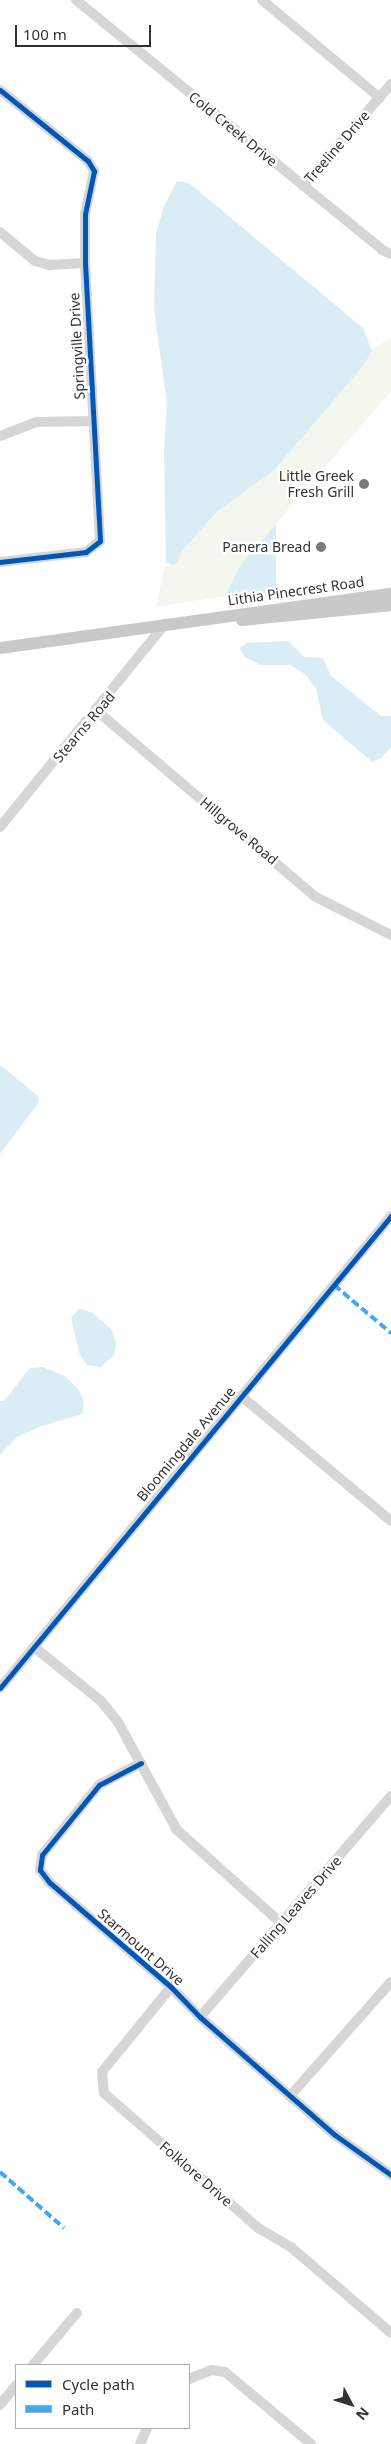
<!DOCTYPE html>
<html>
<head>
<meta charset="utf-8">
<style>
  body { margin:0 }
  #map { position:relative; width:391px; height:2444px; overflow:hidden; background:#fff; font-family:"Noto Sans",sans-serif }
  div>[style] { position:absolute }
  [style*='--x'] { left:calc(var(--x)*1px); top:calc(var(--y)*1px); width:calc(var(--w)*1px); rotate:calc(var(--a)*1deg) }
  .green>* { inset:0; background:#f3f7ee }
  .water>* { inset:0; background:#dbedf4 }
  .minor>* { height:10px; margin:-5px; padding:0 5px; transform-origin:5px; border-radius:5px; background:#d6d6d6 }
  .major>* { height:12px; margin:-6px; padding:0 6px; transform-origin:6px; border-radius:6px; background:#c9c9c9 }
  .quiet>* { height:4px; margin-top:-2px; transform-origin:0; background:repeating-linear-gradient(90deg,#3fa9f5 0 8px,transparent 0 12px) }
  .cycleway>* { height:5px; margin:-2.5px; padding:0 2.5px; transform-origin:2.5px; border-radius:2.5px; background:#0057b8 }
  .dots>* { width:14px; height:14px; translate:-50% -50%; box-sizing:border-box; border:2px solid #fff; border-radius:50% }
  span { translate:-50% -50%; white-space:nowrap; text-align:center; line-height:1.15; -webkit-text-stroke:5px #fff; paint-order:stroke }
  .street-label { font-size:14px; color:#323232 }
  .poi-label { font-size:14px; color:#323232 }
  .right { translate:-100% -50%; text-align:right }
  .legend { position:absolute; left:15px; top:2364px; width:175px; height:65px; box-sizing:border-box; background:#fff; border:1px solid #adadad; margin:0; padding:6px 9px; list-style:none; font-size:15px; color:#323232 }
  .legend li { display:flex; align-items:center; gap:10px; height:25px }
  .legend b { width:25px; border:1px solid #adadad }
  .north { position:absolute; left:326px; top:2379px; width:50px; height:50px; -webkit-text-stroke:4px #fff; paint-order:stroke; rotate:130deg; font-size:14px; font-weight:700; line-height:20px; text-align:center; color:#323232 }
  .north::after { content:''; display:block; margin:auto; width:18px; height:22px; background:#323232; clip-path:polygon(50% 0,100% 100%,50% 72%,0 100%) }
  .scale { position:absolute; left:15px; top:25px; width:136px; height:22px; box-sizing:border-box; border:2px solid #323232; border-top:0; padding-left:6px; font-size:15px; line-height:18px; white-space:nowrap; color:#323232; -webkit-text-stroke:4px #fff; paint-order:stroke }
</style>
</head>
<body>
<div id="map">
  <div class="green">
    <i style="clip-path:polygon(391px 337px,391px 391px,241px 564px,225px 596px,156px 607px,164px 570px,369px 351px)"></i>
  </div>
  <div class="water">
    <i style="clip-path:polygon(177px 181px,189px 183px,363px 328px,372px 351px,363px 366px,274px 470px,218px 511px,183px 550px,175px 565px,166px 563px,164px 451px,167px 404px,154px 309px,156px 233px,164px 206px)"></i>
    <i style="clip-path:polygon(276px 524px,276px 588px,272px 597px,225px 596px,241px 564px)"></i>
    <i style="clip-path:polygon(288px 641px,304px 657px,323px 658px,331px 676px,381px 716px,391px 716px,391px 747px,381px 758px,372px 762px,323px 720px,316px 689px,306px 675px,290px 665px,261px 665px,245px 657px,239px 648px,247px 643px)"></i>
    <i style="clip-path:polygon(0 1065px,38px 1096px,39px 1102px,0 1154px)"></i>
    <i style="clip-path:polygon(79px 1308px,93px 1313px,111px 1329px,116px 1343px,114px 1355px,101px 1367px,87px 1365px,80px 1355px,71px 1318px)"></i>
    <i style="clip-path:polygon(43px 1367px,65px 1376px,79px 1390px,84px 1402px,82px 1414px,39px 1427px,17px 1437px,0 1455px,0 1401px,4px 1401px,30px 1368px)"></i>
  </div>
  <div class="minor">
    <i style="--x:76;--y:0;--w:395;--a:39.2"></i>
    <i style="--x:382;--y:250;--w:10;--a:24"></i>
    <i style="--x:262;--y:0;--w:153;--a:39.7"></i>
    <i style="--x:0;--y:90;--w:113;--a:38.9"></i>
    <i style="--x:88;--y:161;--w:12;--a:59"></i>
    <i style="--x:94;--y:171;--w:44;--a:101.8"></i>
    <i style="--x:85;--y:214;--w:49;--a:90"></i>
    <i style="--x:85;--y:263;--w:278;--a:86.9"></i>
    <i style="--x:100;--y:541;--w:18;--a:142"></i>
    <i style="--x:86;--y:552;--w:87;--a:173.4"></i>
    <i style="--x:303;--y:186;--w:135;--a:-49.2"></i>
    <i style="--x:0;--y:232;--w:45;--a:39.6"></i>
    <i style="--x:35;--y:261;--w:15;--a:16"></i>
    <i style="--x:49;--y:265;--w:36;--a:-3"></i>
    <i style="--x:0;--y:436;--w:39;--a:-21"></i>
    <i style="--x:36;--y:422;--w:57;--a:-1"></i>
    <i style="--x:97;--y:711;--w:285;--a:40.4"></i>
    <i style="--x:314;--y:896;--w:86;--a:26.9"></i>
    <i style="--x:0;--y:827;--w:262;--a:-50.9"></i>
    <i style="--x:241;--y:1396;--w:195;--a:39.8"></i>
    <i style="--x:34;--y:1647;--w:86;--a:38.9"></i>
    <i style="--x:101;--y:1701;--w:27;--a:51"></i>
    <i style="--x:118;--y:1722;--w:123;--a:61.4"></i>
    <i style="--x:177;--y:1830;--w:141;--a:41.8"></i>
    <i style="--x:0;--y:1688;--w:613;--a:-50.36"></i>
    <i style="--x:141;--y:1763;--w:47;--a:152.4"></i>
    <i style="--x:99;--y:1785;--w:90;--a:129.2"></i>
    <i style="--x:42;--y:1855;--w:15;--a:98"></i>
    <i style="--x:40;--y:1870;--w:15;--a:53"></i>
    <i style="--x:49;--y:1882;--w:161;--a:40.7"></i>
    <i style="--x:171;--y:1987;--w:42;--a:46"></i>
    <i style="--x:200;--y:2017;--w:179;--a:41.2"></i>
    <i style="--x:335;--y:2135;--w:69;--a:35.5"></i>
    <i style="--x:171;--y:1987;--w:109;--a:129.1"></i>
    <i style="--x:102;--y:2072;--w:21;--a:85"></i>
    <i style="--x:104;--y:2093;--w:205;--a:41.2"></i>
    <i style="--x:258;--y:2228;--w:39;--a:30"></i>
    <i style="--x:292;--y:2248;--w:130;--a:40.6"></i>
    <i style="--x:200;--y:2017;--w:292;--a:-49.2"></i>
    <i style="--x:290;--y:2096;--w:152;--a:-48.5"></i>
    <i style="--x:33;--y:2365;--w:68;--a:-49.8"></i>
    <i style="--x:189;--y:2379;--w:24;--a:-22"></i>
    <i style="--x:211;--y:2370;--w:14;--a:8"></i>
    <i style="--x:225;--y:2372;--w:112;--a:39.9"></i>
    <i style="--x:0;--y:2405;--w:26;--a:-51"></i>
    <i style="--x:140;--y:2444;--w:17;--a:-66"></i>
  </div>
  <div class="major">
    <i style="--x:242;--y:620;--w:150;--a:-5.7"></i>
    <i style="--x:0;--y:648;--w:395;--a:-7.9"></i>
  </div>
  <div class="quiet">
    <i style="--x:334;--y:1285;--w:75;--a:40.1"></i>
    <i style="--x:0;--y:2172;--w:85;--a:41.2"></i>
  </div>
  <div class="cycleway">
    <i style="--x:0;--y:90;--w:113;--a:38.9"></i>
    <i style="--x:88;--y:161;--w:12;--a:59"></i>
    <i style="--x:94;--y:171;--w:44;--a:101.8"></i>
    <i style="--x:85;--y:214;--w:49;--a:90"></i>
    <i style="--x:85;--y:263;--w:278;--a:86.9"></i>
    <i style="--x:100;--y:541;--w:18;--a:142"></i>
    <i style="--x:86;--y:552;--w:87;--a:173.4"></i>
    <i style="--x:0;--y:1688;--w:613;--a:-50.36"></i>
    <i style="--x:141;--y:1763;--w:47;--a:152.4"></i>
    <i style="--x:99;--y:1785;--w:90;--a:129.2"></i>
    <i style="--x:42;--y:1855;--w:15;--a:98"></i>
    <i style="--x:40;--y:1870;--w:15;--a:53"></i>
    <i style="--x:49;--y:1882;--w:161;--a:40.7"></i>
    <i style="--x:171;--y:1987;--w:42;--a:46"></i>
    <i style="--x:200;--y:2017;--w:179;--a:41.2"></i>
    <i style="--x:335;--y:2135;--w:69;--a:35.5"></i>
  </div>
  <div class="dots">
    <i style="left:364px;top:484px;background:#7a7a7a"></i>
    <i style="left:321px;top:547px;background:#7a7a7a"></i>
  </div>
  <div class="street-label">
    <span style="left:233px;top:129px;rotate:39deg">Cold Creek Drive</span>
    <span style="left:337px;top:147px;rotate:-49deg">Treeline Drive</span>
    <span style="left:77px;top:346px;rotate:-93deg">Springville Drive</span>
    <span style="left:296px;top:591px;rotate:-8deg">Lithia Pinecrest Road</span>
    <span style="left:84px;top:727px;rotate:-50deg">Stearns Road</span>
    <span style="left:239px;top:831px;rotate:40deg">Hillgrove Road</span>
    <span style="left:186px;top:1444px;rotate:-50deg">Bloomingdale Avenue</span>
    <span style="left:296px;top:1907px;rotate:-49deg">Falling Leaves Drive</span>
    <span style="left:141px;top:1947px;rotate:41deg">Starmount Drive</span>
    <span style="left:196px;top:2174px;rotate:41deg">Folklore Drive</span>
  </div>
  <div class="poi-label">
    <span class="right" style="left:354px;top:484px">Little Greek<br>Fresh Grill</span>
    <span class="right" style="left:311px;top:547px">Panera Bread</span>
  </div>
  <ul class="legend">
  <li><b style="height:6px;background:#0057b8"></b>Cycle path</li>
  <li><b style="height:6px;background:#3fa9f5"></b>Path</li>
  </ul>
  <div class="north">N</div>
  <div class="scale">100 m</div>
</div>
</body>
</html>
